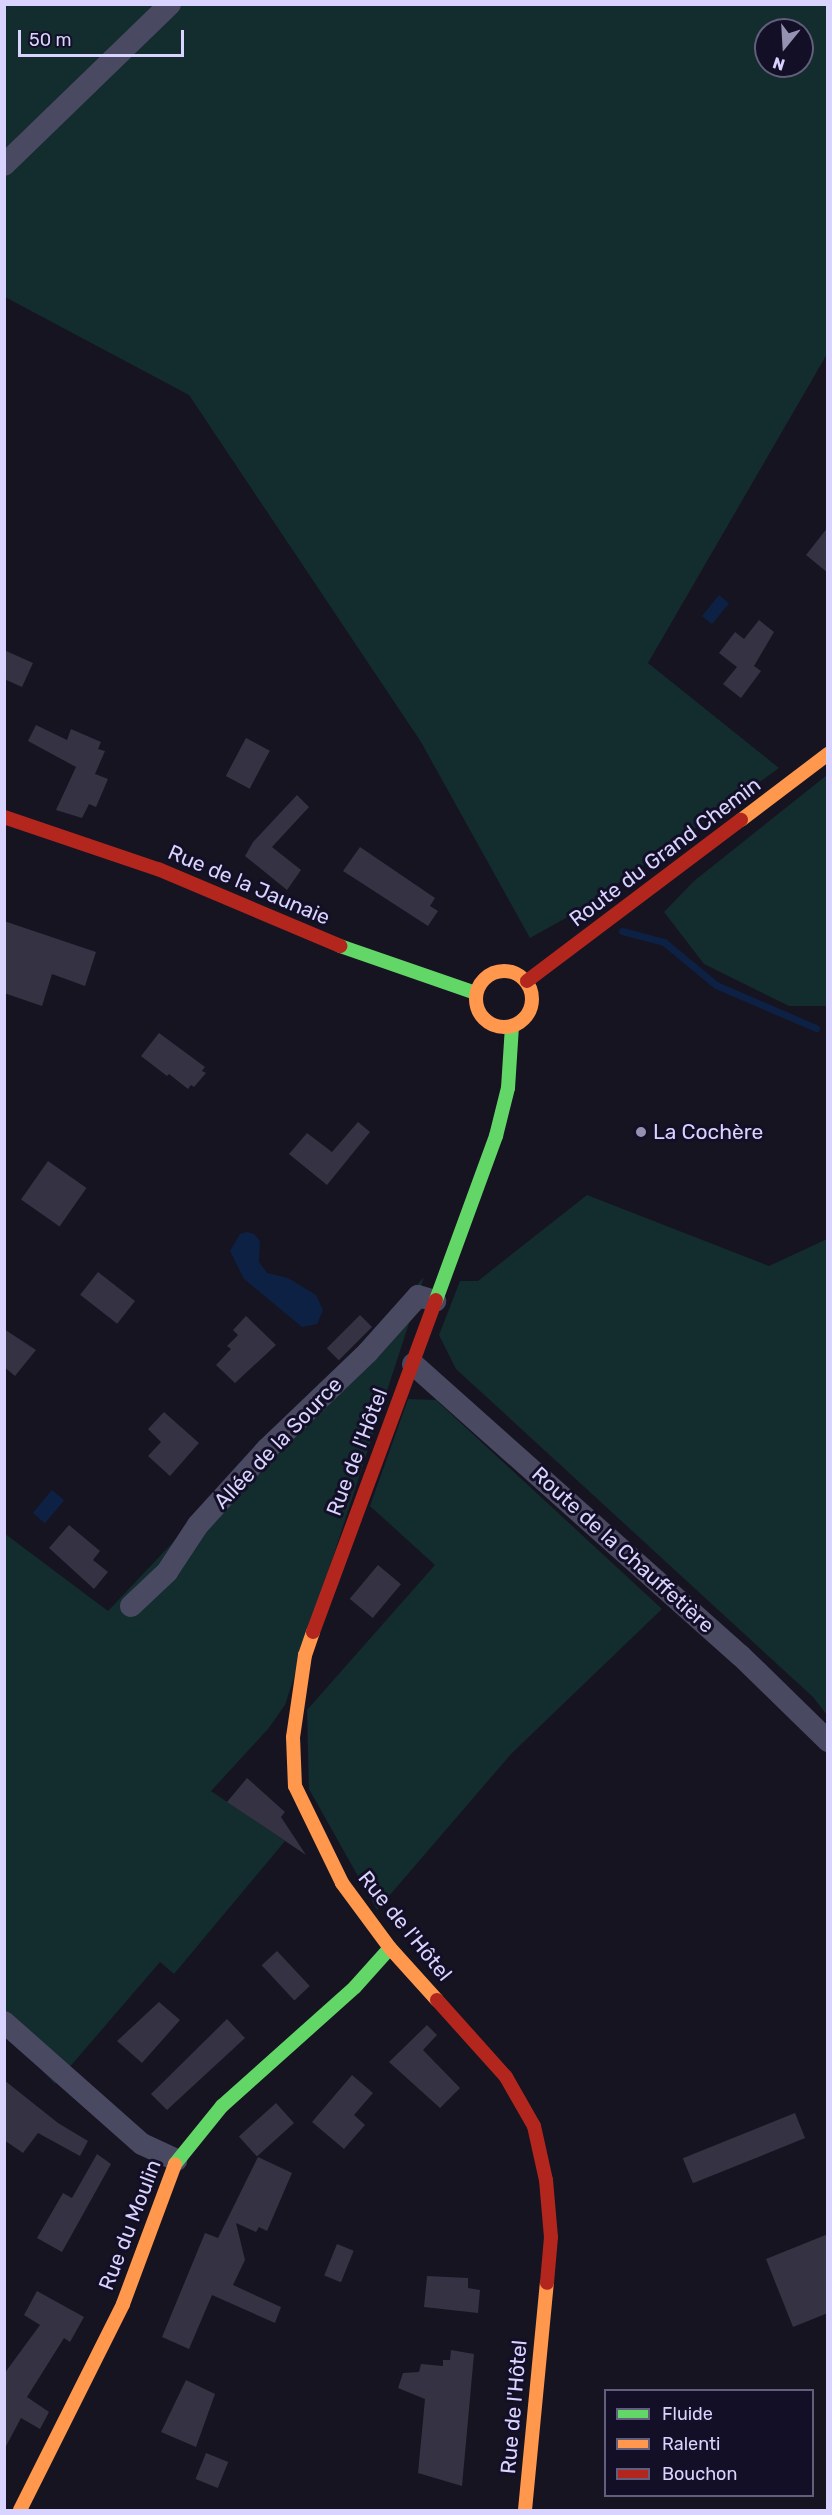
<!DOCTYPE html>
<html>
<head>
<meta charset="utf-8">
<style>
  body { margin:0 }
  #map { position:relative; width:832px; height:2515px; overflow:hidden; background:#161421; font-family:Rubik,sans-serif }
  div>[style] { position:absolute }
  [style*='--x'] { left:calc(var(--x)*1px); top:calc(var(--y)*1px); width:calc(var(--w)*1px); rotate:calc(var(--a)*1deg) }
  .green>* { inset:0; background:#132c2d }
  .water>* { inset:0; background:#0d2144; transform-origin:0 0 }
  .stream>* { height:7px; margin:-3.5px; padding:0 3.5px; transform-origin:3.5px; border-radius:3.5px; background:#0d2144 }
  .building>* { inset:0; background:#343243; transform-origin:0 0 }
  .street>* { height:22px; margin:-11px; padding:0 11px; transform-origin:11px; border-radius:11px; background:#4a4962 }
  .fast>* { height:14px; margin:-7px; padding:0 7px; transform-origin:7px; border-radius:7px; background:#63d668 }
  .slow>* { height:14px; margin:-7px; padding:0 7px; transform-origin:7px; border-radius:7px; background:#ff974d }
  .slow>.ring { margin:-7px; padding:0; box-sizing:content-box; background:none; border:14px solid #ff974d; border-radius:50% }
  .jam>* { height:14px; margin:-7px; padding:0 7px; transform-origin:7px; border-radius:7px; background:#b3261e }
  .dots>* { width:16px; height:16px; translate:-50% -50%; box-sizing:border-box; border:3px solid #130f26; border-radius:50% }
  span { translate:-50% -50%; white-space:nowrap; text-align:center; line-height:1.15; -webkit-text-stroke:6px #130f26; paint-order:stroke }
  .street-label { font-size:21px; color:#d9d4ff }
  .poi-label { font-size:21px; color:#d9d4ff }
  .left { translate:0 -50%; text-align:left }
  .frame { position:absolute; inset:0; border:6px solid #d9d4ff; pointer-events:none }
  .legend { position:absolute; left:604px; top:2389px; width:210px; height:108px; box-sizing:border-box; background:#130f26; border:2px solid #625e7d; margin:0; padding:8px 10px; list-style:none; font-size:18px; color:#d9d4ff }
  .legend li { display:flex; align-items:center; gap:12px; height:30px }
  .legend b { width:30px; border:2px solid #625e7d }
  .north { position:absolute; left:754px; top:18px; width:60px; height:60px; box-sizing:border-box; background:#130f26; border:2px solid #625e7d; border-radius:50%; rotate:198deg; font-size:16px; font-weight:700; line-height:24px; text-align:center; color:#d9d4ff }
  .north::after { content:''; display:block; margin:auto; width:21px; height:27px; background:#9591b1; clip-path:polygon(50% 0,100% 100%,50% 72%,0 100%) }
  .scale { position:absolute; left:18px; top:30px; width:166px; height:27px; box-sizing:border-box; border:3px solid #d9d4ff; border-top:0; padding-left:8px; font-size:18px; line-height:21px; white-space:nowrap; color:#d9d4ff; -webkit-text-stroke:4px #130f26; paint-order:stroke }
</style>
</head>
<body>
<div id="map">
  <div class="green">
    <i style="clip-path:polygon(evenodd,4px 5px,827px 5px,827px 354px,648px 663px,779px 768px,582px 909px,530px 938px,421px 742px,189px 395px,5px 297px,4px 5px,766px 30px,802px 30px,802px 66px,766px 66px,766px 30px)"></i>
    <i style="clip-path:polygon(827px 775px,827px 1006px,789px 1006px,704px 964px,664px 912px,694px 881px)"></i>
    <i style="clip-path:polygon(587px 1195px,769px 1266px,827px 1239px,827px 1715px,813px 1697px,456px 1369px,439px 1335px,460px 1281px,478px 1281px)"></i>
    <i style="clip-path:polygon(424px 1277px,285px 1705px,268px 1729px,211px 1791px,285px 1841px,174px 1974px,160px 1962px,55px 2084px,5px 2031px,4px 1533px,108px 1611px)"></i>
    <i style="clip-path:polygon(408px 1399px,436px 1400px,662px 1609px,511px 1754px,377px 1910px,309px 1789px,307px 1710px,435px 1565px,370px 1506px)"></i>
  </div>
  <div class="water">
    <i style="left:719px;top:595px;width:13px;height:27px;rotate:39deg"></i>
    <i style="clip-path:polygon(247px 1232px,254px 1234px,260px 1241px,259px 1262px,267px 1273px,288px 1278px,316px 1295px,323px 1310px,317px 1324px,302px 1327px,244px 1279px,230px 1251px,240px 1234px)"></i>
    <i style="left:52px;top:1490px;width:16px;height:30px;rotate:40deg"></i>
  </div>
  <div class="stream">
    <i style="--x:622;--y:931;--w:43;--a:14.7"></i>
    <i style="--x:664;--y:942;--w:67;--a:39.6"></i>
    <i style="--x:716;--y:985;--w:109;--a:23.3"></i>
  </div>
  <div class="building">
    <i style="clip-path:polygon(828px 527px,828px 573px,806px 555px)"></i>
    <i style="clip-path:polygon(759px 620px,774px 632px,754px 666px,761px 671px,741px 698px,723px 684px,737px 667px,719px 653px,735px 632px,744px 639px)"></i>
    <i style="clip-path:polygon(4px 650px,33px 663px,22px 687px,4px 679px)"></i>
    <i style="clip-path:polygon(36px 725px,67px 740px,71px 729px,101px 742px,98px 749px,105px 751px,95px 774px,108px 779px,96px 807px,89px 804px,82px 818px,56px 810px,76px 767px,28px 741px)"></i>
    <i style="left:246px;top:738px;width:27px;height:43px;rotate:28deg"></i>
    <i style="clip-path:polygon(297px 795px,309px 807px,272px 847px,301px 870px,287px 890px,245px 856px,253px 842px)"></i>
    <i style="clip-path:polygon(360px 847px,435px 898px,430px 906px,438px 911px,428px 926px,343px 871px)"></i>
    <i style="clip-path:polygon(4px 921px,96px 952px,85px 986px,52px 974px,42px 1006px,4px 993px)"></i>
    <i style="clip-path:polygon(159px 1033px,205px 1067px,202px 1071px,206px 1073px,194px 1087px,191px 1085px,188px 1089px,169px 1074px,167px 1076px,141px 1056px)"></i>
    <i style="clip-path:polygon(358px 1122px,370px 1132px,327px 1185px,289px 1154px,307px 1133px,332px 1152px)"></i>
    <i style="left:48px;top:1161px;width:47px;height:47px;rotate:35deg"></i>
    <i style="left:98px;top:1272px;width:47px;height:29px;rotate:38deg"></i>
    <i style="left:360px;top:1315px;width:17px;height:47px;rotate:45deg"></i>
    <i style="clip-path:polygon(246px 1316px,276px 1345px,235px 1383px,216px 1365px,231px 1349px,227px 1346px,238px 1335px,233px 1330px)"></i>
    <i style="clip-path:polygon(4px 1329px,36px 1350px,15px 1376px,4px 1367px)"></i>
    <i style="clip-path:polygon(164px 1412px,199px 1443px,170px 1476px,148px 1456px,161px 1442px,148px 1429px)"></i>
    <i style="clip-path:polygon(69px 1525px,100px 1551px,93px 1560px,108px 1572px,94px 1589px,49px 1548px)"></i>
    <i style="left:378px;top:1565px;width:30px;height:44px;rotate:40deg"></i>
    <i style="clip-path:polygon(247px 1778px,285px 1812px,281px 1817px,306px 1855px,227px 1802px)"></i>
    <i style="left:277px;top:1951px;width:48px;height:21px;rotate:47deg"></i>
    <i style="clip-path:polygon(159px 2002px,180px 2020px,142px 2063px,117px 2041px)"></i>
    <i style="clip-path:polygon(227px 2019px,245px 2038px,167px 2110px,151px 2094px)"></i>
    <i style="clip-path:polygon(427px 2025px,437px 2035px,423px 2050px,460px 2088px,440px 2108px,389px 2062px)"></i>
    <i style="clip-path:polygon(352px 2075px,373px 2093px,354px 2115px,365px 2125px,344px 2149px,312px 2122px)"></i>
    <i style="clip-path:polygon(4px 2080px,58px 2123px,88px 2141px,80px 2156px,38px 2133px,23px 2153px,4px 2140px)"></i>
    <i style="left:276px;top:2103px;width:27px;height:50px;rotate:48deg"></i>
    <i style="left:795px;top:2113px;width:27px;height:121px;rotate:68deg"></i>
    <i style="clip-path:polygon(97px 2154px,111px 2164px,62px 2252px,37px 2238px,63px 2193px,72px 2198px)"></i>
    <i style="clip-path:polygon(258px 2157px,292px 2173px,267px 2231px,259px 2227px,256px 2232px,236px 2223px,245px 2260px,233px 2285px,281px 2307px,275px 2323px,212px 2295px,189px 2349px,162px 2337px,205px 2233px,218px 2238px)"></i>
    <i style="clip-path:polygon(828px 2234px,828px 2313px,793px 2327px,766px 2259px)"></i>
    <i style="left:337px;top:2244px;width:18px;height:34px;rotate:22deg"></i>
    <i style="clip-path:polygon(427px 2276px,468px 2278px,468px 2288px,480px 2290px,478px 2313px,424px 2307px)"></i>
    <i style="clip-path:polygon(37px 2291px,84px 2317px,70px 2342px,64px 2338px,27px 2397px,49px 2412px,40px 2429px,21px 2418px,4px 2450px,4px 2374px,40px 2325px,24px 2315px)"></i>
    <i style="clip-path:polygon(451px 2350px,474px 2354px,462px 2486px,418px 2473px,425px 2399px,398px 2388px,403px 2373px,419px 2372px,421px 2364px,443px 2366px,443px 2360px,450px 2360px)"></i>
    <i style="clip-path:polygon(186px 2380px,215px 2394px,196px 2447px,161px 2432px)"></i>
    <i style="left:206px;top:2453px;width:24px;height:28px;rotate:22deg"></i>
  </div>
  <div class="street">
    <i style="--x:4;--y:165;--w:231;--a:-44.1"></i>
    <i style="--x:413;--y:1364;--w:439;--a:41.7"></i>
    <i style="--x:741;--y:1656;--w:122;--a:44.3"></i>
    <i style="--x:131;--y:1606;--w:50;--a:-43.4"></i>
    <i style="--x:167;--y:1572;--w:56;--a:-56.6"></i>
    <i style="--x:198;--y:1525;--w:103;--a:-47.8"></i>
    <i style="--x:267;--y:1449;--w:140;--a:-43.8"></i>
    <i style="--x:368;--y:1352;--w:75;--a:-48.2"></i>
    <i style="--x:418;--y:1296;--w:18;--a:16"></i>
    <i style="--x:4;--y:2022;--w:184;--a:41.5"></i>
    <i style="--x:142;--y:2144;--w:38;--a:25"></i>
  </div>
  <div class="fast">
    <i style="--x:340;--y:946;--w:144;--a:19.1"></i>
    <i style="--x:436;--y:1300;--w:175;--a:-69.9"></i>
    <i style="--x:496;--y:1136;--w:49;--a:-76"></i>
    <i style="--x:508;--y:1088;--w:62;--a:-86.3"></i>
    <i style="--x:175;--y:2164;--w:75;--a:-51"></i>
    <i style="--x:222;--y:2106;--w:178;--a:-41.8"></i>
    <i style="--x:355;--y:1987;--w:52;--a:-48.1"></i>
  </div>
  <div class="slow">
    <i style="--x:741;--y:820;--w:109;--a:-37.2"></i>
    <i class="ring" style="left:476px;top:971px;width:42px;height:42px"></i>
    <i style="--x:313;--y:1632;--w:24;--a:109"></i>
    <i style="--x:305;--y:1655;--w:83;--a:98.3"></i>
    <i style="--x:293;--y:1737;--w:49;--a:87.7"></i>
    <i style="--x:295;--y:1786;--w:108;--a:64.1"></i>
    <i style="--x:342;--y:1883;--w:81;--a:53.6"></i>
    <i style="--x:390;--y:1948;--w:70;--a:47.9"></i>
    <i style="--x:20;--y:2510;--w:230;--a:-63.4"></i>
    <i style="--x:123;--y:2304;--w:149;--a:-69.6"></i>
    <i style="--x:525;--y:2510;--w:228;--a:-84.5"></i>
  </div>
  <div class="jam">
    <i style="--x:4;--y:817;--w:163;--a:18.7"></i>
    <i style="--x:158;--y:869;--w:198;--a:22.9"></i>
    <i style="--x:527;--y:981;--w:268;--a:-37"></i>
    <i style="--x:313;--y:1632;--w:354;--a:-69.7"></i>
    <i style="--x:437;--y:2000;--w:103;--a:48.1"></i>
    <i style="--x:506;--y:2077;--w:56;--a:60.3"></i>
    <i style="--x:534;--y:2126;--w:55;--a:77.5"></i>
    <i style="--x:546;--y:2180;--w:57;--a:85"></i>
    <i style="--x:551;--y:2237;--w:46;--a:95"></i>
  </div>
  <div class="dots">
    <i style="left:641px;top:1132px;background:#9591b1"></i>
  </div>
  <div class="street-label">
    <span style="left:665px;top:852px;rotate:-37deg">Route du Grand Chemin</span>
    <span style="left:249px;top:885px;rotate:23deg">Rue de la Jaunaie</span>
    <span style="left:278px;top:1443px;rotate:-46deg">Allée de la Source</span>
    <span style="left:357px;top:1452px;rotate:-69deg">Rue de l'Hôtel</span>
    <span style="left:623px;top:1550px;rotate:42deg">Route de la Chauffetière</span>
    <span style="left:405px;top:1926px;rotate:51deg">Rue de l'Hôtel</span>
    <span style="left:130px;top:2225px;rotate:-69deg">Rue du Moulin</span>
    <span style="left:514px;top:2407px;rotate:-85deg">Rue de l'Hôtel</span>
  </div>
  <div class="poi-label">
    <span class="left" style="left:653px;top:1132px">La Cochère</span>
  </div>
  <div class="frame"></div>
  <ul class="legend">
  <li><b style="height:8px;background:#63d668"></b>Fluide</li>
  <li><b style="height:8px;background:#ff974d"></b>Ralenti</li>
  <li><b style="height:8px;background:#b3261e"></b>Bouchon</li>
  </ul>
  <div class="north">N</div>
  <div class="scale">50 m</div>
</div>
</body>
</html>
